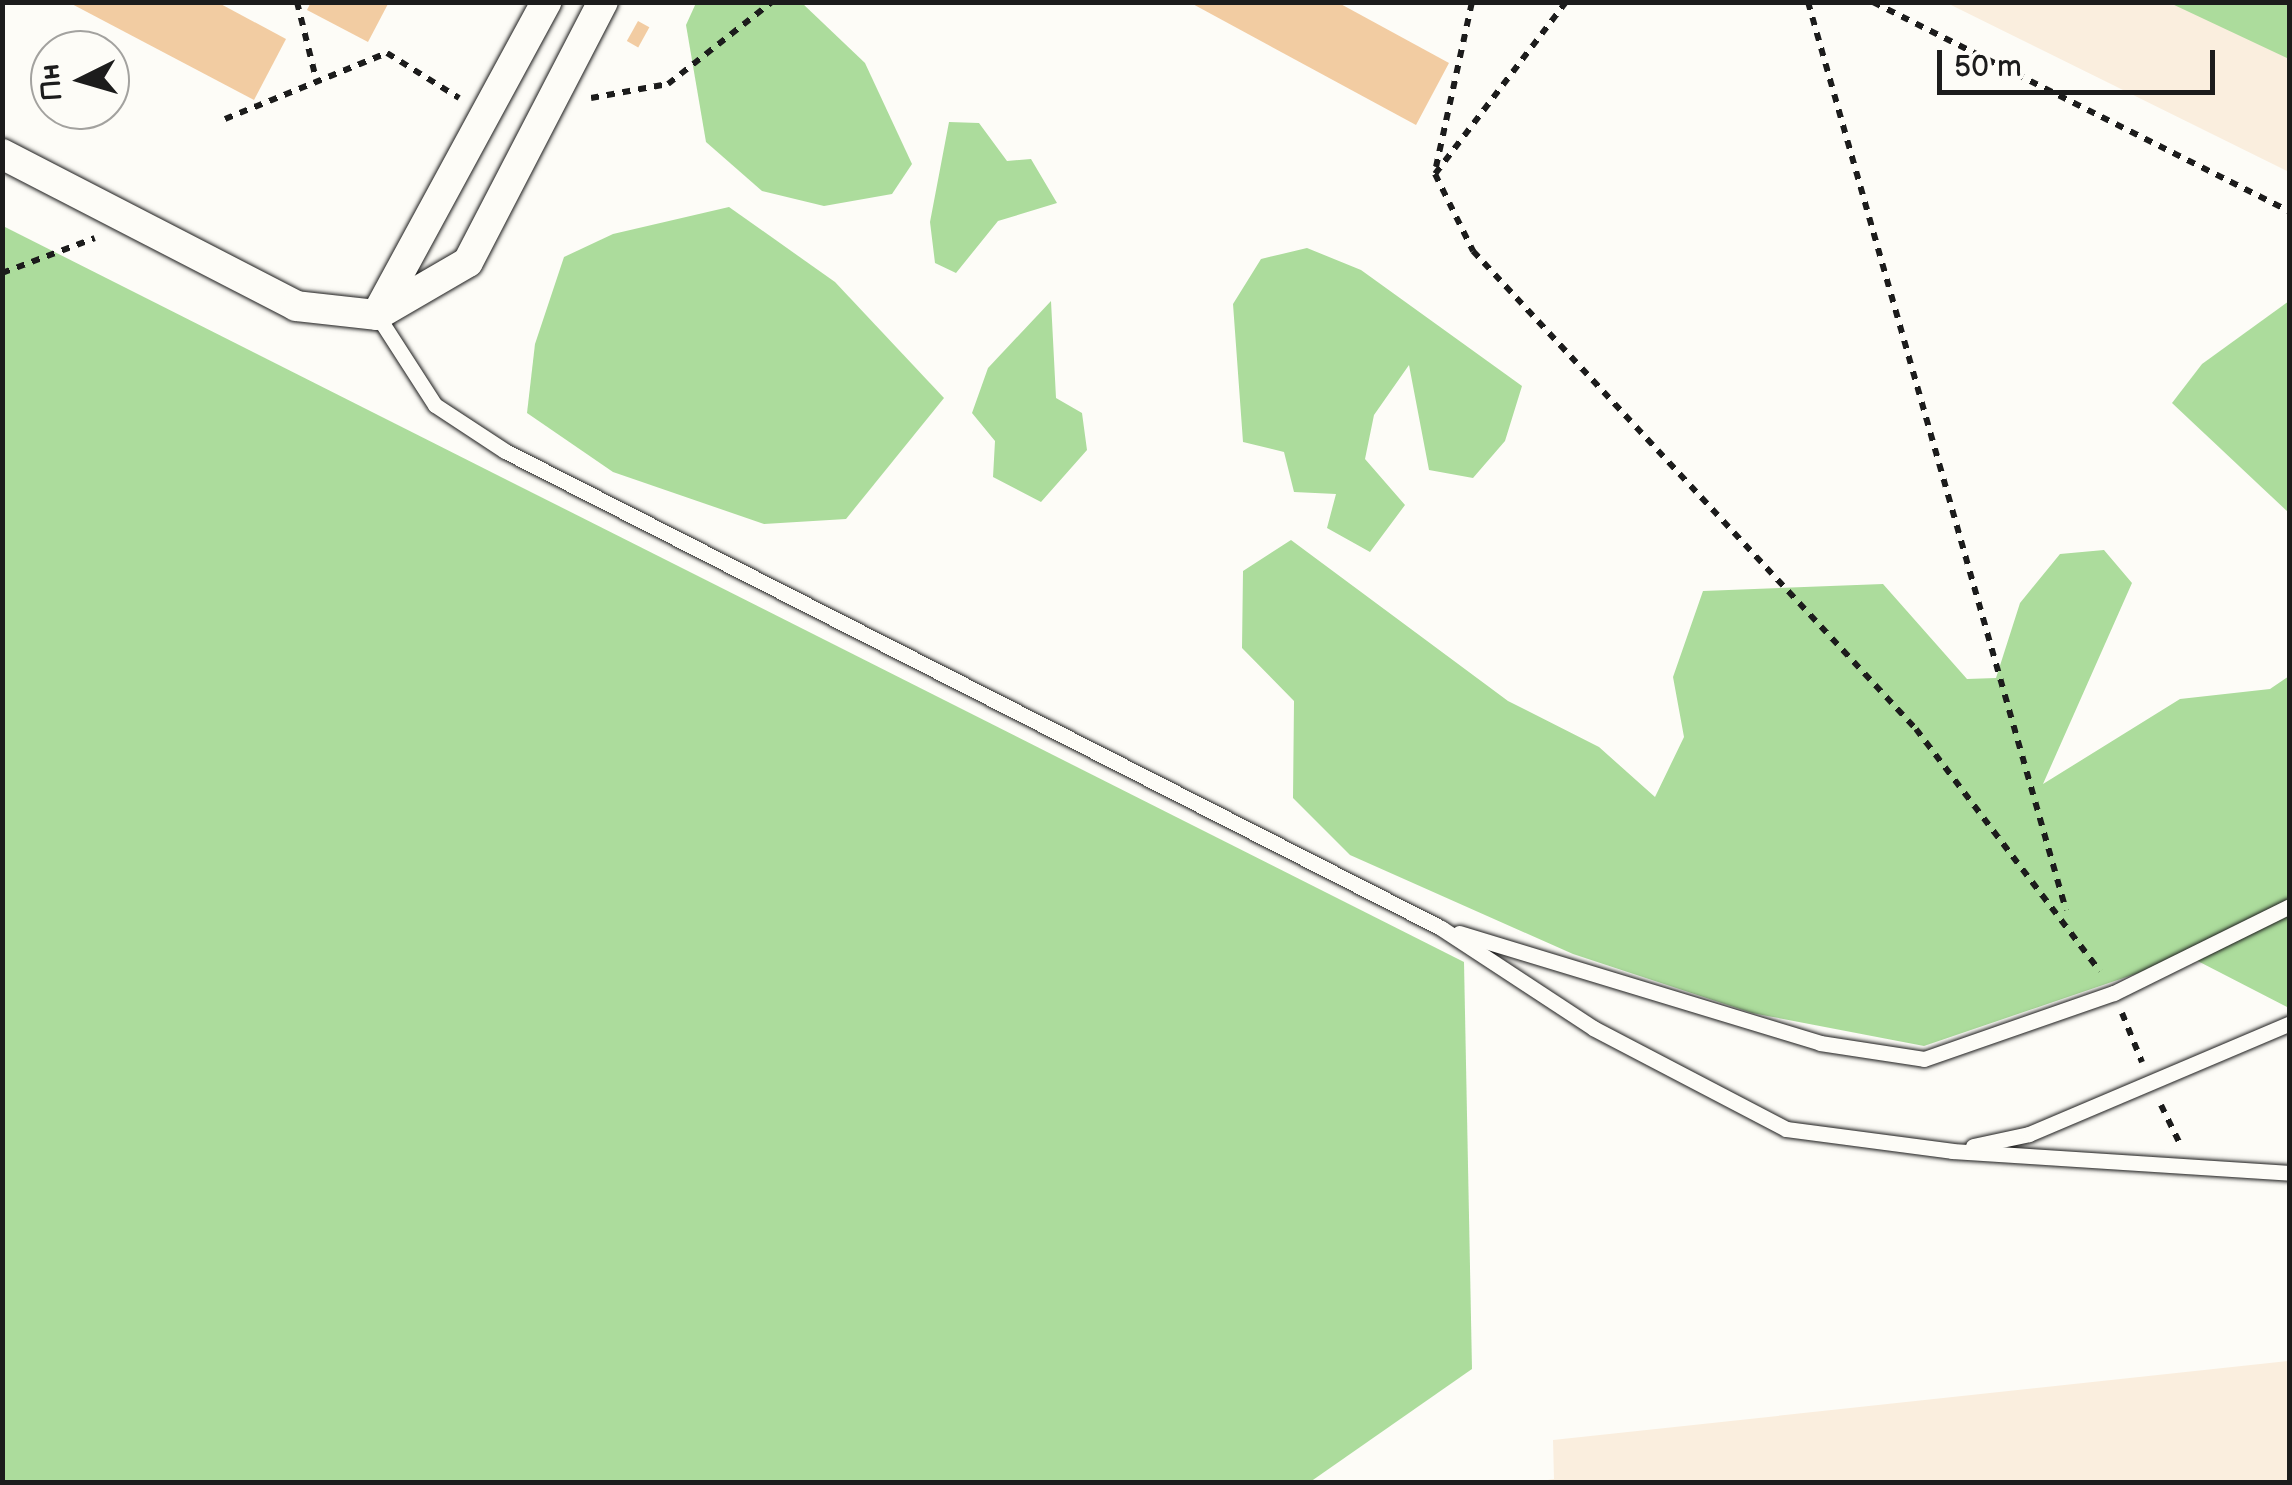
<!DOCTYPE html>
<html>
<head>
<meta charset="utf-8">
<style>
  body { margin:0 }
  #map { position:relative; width:2292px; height:1485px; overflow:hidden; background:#fdfcf7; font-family:"Balsamiq Sans",sans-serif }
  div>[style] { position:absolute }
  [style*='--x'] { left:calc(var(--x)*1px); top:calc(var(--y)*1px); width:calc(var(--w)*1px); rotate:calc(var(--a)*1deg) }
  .built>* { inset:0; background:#faeede }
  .green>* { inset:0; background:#acdc9c }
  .building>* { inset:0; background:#f2cca2; transform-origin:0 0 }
  .path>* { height:6px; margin-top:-3px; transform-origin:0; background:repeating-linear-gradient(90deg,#1c1c1c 0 8px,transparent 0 16px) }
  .roads { filter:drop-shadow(0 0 2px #1c1c1c) drop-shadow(0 0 2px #1c1c1c) }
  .service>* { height:15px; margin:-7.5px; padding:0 7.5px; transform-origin:7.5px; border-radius:7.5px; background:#fdfcf7 }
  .minor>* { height:30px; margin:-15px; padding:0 15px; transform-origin:15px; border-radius:15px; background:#fdfcf7 }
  span { translate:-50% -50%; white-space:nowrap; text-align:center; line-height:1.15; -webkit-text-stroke:8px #fdfcf7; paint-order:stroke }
  .frame { position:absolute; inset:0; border:5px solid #1c1c1c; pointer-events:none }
  .north { position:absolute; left:30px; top:30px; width:100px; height:100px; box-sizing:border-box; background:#fdfcf7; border:2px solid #a3a29f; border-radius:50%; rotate:265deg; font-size:28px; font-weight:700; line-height:40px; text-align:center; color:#1c1c1c }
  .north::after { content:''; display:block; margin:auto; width:35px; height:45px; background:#1c1c1c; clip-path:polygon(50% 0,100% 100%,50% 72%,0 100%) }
  .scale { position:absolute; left:1937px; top:50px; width:278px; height:45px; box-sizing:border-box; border:5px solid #1c1c1c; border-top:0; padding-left:12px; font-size:30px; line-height:35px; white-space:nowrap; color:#1c1c1c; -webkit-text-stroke:8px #fdfcf7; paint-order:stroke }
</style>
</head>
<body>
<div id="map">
  <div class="built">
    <i style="clip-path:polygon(1947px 3px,2289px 3px,2289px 172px)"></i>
    <i style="clip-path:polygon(2289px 1361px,2289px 1482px,1535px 1482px,1554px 1479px,1553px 1440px)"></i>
  </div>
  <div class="green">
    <i style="clip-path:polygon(696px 3px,802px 3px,865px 63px,912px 164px,892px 194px,824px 206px,762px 191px,706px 142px,686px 25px)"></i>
    <i style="clip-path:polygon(2170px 3px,2289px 3px,2289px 59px)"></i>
    <i style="clip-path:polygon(949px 122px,979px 123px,1007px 161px,1031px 159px,1057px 203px,998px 221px,956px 273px,935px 263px,930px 222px)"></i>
    <i style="clip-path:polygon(729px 207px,835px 282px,944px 398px,846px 519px,764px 524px,613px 472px,527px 413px,535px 344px,564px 257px,613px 234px)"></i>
    <i style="clip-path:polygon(3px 226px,1464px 962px,1472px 1369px,1310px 1482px,3px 1482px)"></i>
    <i style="clip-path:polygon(1307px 248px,1361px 270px,1522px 386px,1505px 441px,1473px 478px,1429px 470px,1409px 365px,1374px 415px,1365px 459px,1405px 505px,1370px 552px,1327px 528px,1336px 494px,1294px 492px,1284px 452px,1243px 442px,1233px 304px,1261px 259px)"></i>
    <i style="clip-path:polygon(1051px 301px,1056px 398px,1082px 413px,1087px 450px,1041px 502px,993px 477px,995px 441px,972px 413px,988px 368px)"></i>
    <i style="clip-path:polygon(2289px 301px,2289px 513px,2172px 403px,2202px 364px)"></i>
    <i style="clip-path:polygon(1291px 540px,1508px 701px,1599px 747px,1655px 797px,1684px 737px,1673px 677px,1703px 591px,1883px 584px,1967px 679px,1996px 678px,2020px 603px,2060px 554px,2104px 550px,2132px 583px,2043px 784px,2180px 699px,2270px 689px,2289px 676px,2289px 1008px,2188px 956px,1924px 1046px,1752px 1013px,1573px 954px,1350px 855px,1293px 798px,1294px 701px,1242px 648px,1243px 571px)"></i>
  </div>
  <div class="building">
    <i style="clip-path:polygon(68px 2px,217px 2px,286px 39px,254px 100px)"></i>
    <i style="clip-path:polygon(311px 2px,389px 2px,368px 42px,307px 10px)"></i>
    <i style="clip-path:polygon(1189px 2px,1337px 2px,1449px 63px,1416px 125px)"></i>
    <i style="left:638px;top:21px;width:13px;height:23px;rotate:29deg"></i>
  </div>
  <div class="path">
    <i style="--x:297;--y:2;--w:83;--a:76.1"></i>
    <i style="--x:1566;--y:2;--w:216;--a:127.3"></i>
    <i style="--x:1435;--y:174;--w:86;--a:63.7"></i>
    <i style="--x:1473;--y:251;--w:652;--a:47.18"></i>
    <i style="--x:1916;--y:729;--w:304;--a:52.8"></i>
    <i style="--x:1808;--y:2;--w:944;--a:74.14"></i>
    <i style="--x:1873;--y:2;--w:467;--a:26.7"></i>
    <i style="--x:591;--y:98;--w:78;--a:-10.3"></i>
    <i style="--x:668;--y:84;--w:132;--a:-38.3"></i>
    <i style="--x:225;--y:119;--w:175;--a:-22.2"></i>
    <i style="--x:387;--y:53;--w:85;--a:32"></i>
    <i style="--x:1436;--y:167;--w:169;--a:-77.7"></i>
    <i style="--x:2;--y:273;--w:99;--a:-20.6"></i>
    <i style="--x:2122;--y:1013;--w:53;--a:67.8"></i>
    <i style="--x:2161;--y:1105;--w:43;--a:64"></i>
  </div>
  <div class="roads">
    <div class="service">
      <i style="--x:377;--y:315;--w:107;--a:57.2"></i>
      <i style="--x:435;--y:405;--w:84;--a:33.3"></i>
      <i style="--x:505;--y:451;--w:1051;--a:27"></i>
      <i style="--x:1441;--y:928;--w:182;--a:33.3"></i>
      <i style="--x:1593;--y:1028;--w:218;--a:27.6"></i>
      <i style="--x:1786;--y:1129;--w:167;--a:7.5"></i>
      <i style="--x:1952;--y:1151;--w:339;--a:3.7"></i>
      <i style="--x:1459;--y:933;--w:377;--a:16.9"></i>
      <i style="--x:1820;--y:1043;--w:105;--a:8.7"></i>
      <i style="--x:1924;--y:1059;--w:201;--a:-19.2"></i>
      <i style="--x:2114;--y:993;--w:196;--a:-26.3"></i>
      <i style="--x:1973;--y:1146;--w:57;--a:-12.1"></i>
      <i style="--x:2029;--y:1134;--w:284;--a:-23"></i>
    </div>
    <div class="minor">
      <i style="--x:2;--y:154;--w:331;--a:27.3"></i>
      <i style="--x:296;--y:306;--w:81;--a:6.3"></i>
      <i style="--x:378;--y:312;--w:353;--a:-61.5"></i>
      <i style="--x:377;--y:315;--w:105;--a:-30.2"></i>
      <i style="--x:468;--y:262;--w:293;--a:-62.6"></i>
    </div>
  </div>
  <div class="frame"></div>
  <div class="north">Пн</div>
  <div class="scale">50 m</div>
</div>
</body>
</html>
